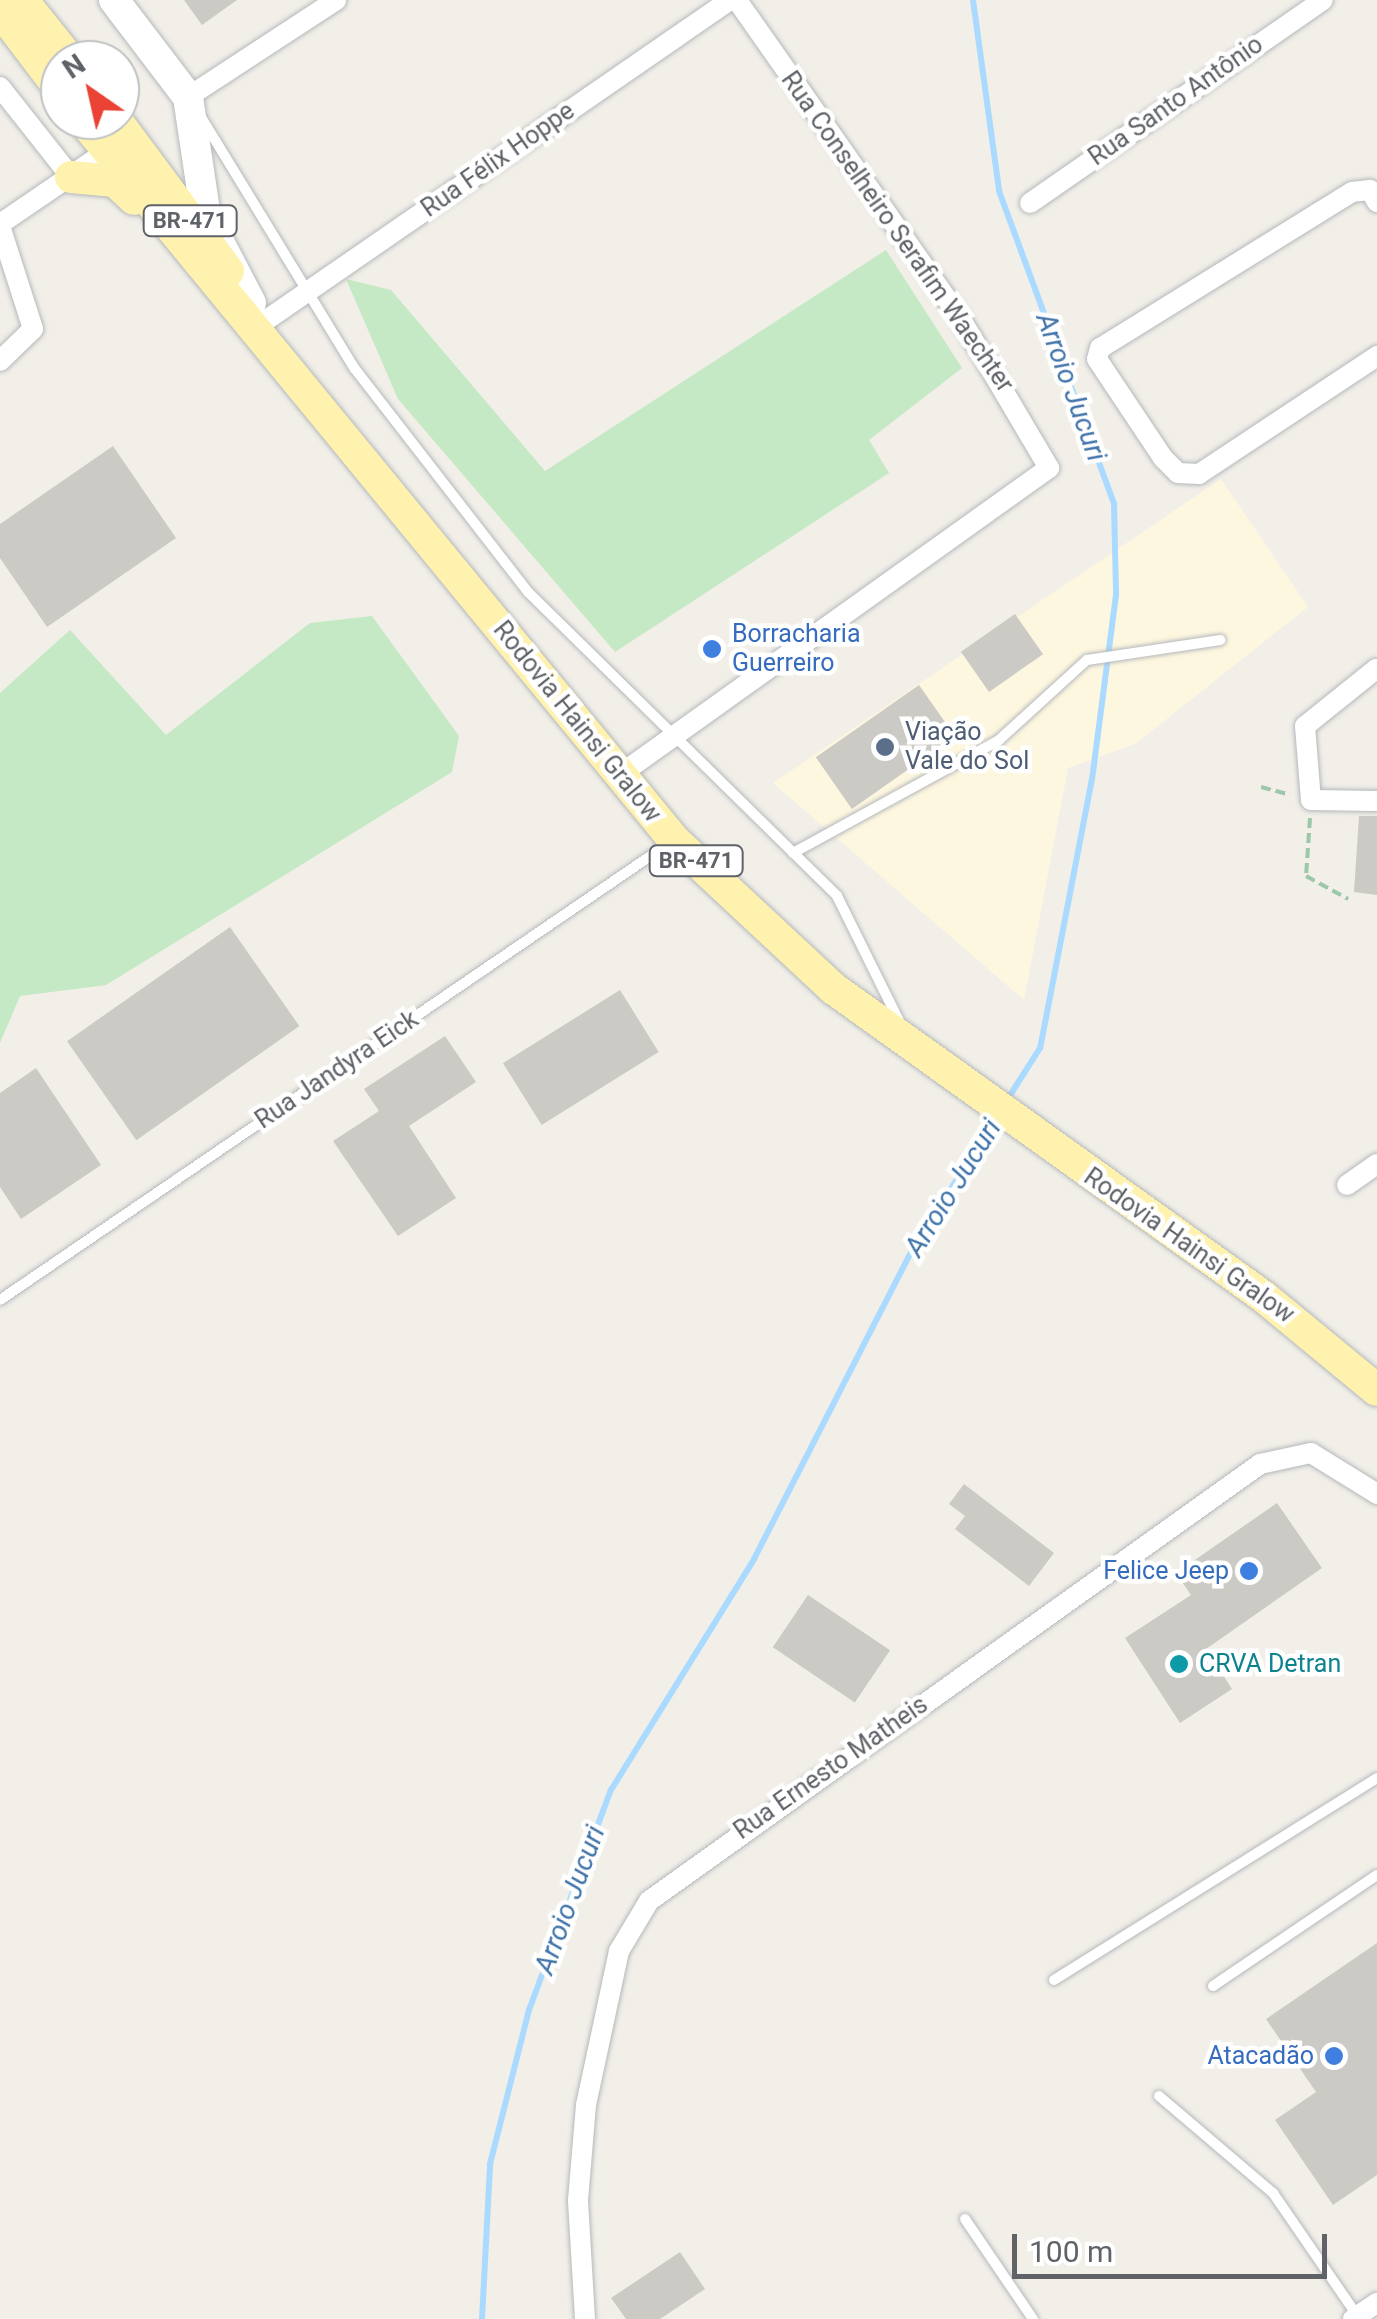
<!DOCTYPE html>
<html>
<head>
<meta charset="utf-8">
<style>
  body { margin:0 }
  #map { position:relative; width:1377px; height:2319px; overflow:hidden; background:#f1efe8; font-family:Roboto,sans-serif }
  div>[style] { position:absolute }
  [style*='--x'] { left:calc(var(--x)*1px); top:calc(var(--y)*1px); width:calc(var(--w)*1px); rotate:calc(var(--a)*1deg) }
  .commercial>* { inset:0; background:#fef7e0 }
  .green>* { inset:0; background:#c5e8c5 }
  .stream>* { height:6px; margin:-3px; padding:0 3px; transform-origin:3px; border-radius:3px; background:#aadaff }
  .building>* { inset:0; background:#cccac5; transform-origin:0 0 }
  .path>* { height:4px; margin-top:-2px; transform-origin:0; background:repeating-linear-gradient(90deg,#9cc7a9 0 10px,transparent 0 15px) }
  .roads { filter:drop-shadow(0 0 2px #b5b8bc) drop-shadow(0 0 2px #b5b8bc) }
  .service>* { height:10px; margin:-5px; padding:0 5px; transform-origin:5px; border-radius:5px; background:#fff }
  .minor>* { height:20px; margin:-10px; padding:0 10px; transform-origin:10px; border-radius:10px; background:#fff }
  .secondary>* { height:30px; margin:-15px; padding:0 15px; transform-origin:15px; border-radius:15px; background:#fff }
  .primary>* { height:32px; margin:-16px; padding:0 16px; transform-origin:16px; border-radius:16px; background:#fff2af }
  .dots>* { width:28px; height:28px; translate:-50% -50%; box-sizing:border-box; border:5px solid #fff; border-radius:50% }
  span { translate:-50% -50%; white-space:nowrap; text-align:center; line-height:1.15; -webkit-text-stroke:9px #fff; paint-order:stroke }
  .shield-label span { padding:2px 8px; background:#fff; border:2px solid; border-radius:8px; -webkit-text-stroke-width:0 }
  .shield-label { font-size:22px; color:#5f6368; font-weight:700 }
  .street-label { font-size:25px; color:#5f6368 }
  .shop-label { font-size:25px; color:#366cbe }
  .left { translate:0 -50%; text-align:left }
  .right { translate:-100% -50%; text-align:right }
  .service-label { font-size:25px; color:#4e5e75 }
  .culture-label { font-size:25px; color:#0d838f }
  .water-label { font-size:28px; color:#4174aa; font-style:italic }
  .north { position:absolute; left:40px; top:40px; width:100px; height:100px; box-sizing:border-box; background:#fff; border:2px solid #bfc1c3; border-radius:50%; rotate:326deg; font-size:28px; font-weight:700; line-height:40px; text-align:center; color:#5f6368 }
  .north::after { content:''; display:block; margin:auto; width:35px; height:45px; background:#ea4335; clip-path:polygon(50% 0,100% 100%,50% 72%,0 100%) }
  .scale { position:absolute; left:1012px; top:2234px; width:315px; height:45px; box-sizing:border-box; border:5px solid #5f6368; border-top:0; padding-left:12px; font-size:30px; line-height:35px; white-space:nowrap; color:#5f6368; -webkit-text-stroke:8px #fff; paint-order:stroke }
</style>
</head>
<body>
<div id="map">
  <div class="commercial">
    <i style="clip-path:polygon(1221px 479px,1308px 607px,1135px 744px,1068px 768px,1024px 1000px,773px 783px)"></i>
  </div>
  <div class="green">
    <i style="clip-path:polygon(886px 250px,962px 368px,869px 440px,889px 473px,615px 652px,398px 399px,346px 279px,391px 290px,545px 471px)"></i>
    <i style="clip-path:polygon(372px 616px,459px 736px,452px 772px,106px 985px,20px 996px,0 1043px,0 693px,70px 630px,166px 735px,310px 623px)"></i>
  </div>
  <div class="stream">
    <i style="--x:973;--y:0;--w:193;--a:82.2"></i>
    <i style="--x:999;--y:191;--w:333;--a:69.8"></i>
    <i style="--x:1114;--y:504;--w:91;--a:88.7"></i>
    <i style="--x:1116;--y:595;--w:186;--a:97.4"></i>
    <i style="--x:1092;--y:779;--w:274;--a:100.9"></i>
    <i style="--x:1040;--y:1048;--w:62;--a:122.4"></i>
    <i style="--x:482;--y:2319;--w:155;--a:-87"></i>
    <i style="--x:490;--y:2164;--w:159;--a:-75.8"></i>
    <i style="--x:529;--y:2010;--w:235;--a:-69.6"></i>
    <i style="--x:611;--y:1790;--w:272;--a:-58.2"></i>
    <i style="--x:754;--y:1559;--w:347;--a:-62.9"></i>
    <i style="--x:912;--y:1250;--w:155;--a:-57.6"></i>
  </div>
  <div class="building">
    <i style="clip-path:polygon(184px 0,237px 0,202px 25px)"></i>
    <i style="clip-path:polygon(113px 446px,176px 538px,47px 627px,0 558px,0 524px)"></i>
    <i style="left:1015px;top:614px;width:49px;height:66px;rotate:55deg"></i>
    <i style="left:919px;top:685px;width:63px;height:126px;rotate:55deg"></i>
    <i style="clip-path:polygon(1359px 816px,1377px 816px,1377px 895px,1354px 892px)"></i>
    <i style="left:230px;top:927px;width:121px;height:199px;rotate:55deg"></i>
    <i style="left:620px;top:990px;width:73px;height:138px;rotate:58deg"></i>
    <i style="clip-path:polygon(445px 1036px,476px 1082px,409px 1126px,456px 1198px,398px 1236px,333px 1141px,379px 1111px,364px 1089px)"></i>
    <i style="clip-path:polygon(36px 1068px,101px 1165px,21px 1219px,0 1187px,0 1093px)"></i>
    <i style="clip-path:polygon(964px 1484px,1054px 1553px,1029px 1586px,955px 1529px,965px 1516px,949px 1504px)"></i>
    <i style="clip-path:polygon(1277px 1503px,1322px 1568px,1206px 1649px,1232px 1689px,1180px 1723px,1125px 1638px,1191px 1595px,1176px 1573px)"></i>
    <i style="left:808px;top:1595px;width:99px;height:63px;rotate:34deg"></i>
    <i style="clip-path:polygon(1377px 1943px,1377px 2175px,1333px 2205px,1275px 2120px,1316px 2092px,1266px 2019px)"></i>
    <i style="clip-path:polygon(680px 2252px,705px 2289px,660px 2319px,626px 2319px,611px 2298px)"></i>
  </div>
  <div class="path">
    <i style="--x:1261;--y:787;--w:30;--a:15"></i>
    <i style="--x:1310;--y:818;--w:58;--a:93.9"></i>
    <i style="--x:1306;--y:876;--w:48;--a:28.7"></i>
  </div>
  <div class="roads">
    <div class="service">
      <i style="--x:201;--y:117;--w:295;--a:58.6"></i>
      <i style="--x:355;--y:369;--w:282;--a:52.2"></i>
      <i style="--x:528;--y:592;--w:433;--a:44.5"></i>
      <i style="--x:837;--y:896;--w:146;--a:63.6"></i>
      <i style="--x:793;--y:853;--w:235;--a:-28.7"></i>
      <i style="--x:999;--y:740;--w:119;--a:-42.3"></i>
      <i style="--x:1087;--y:660;--w:135;--a:-8.5"></i>
      <i style="--x:0;--y:1300;--w:809;--a:-34.32"></i>
      <i style="--x:1054;--y:1980;--w:381;--a:-32"></i>
      <i style="--x:1213;--y:1986;--w:198;--a:-34.1"></i>
      <i style="--x:1159;--y:2096;--w:150;--a:40.4"></i>
      <i style="--x:1273;--y:2193;--w:148;--a:55.5"></i>
      <i style="--x:965;--y:2219;--w:121;--a:55.8"></i>
    </div>
    <div class="minor">
      <i style="--x:0;--y:87;--w:115;--a:51.7"></i>
      <i style="--x:188;--y:97;--w:177;--a:-33.2"></i>
      <i style="--x:1377;--y:202;--w:14;--a:-120"></i>
      <i style="--x:1370;--y:190;--w:18;--a:174"></i>
      <i style="--x:1352;--y:192;--w:296;--a:148.2"></i>
      <i style="--x:1100;--y:348;--w:11;--a:105"></i>
      <i style="--x:1097;--y:359;--w:119;--a:56.3"></i>
      <i style="--x:1163;--y:458;--w:21;--a:45"></i>
      <i style="--x:1178;--y:473;--w:21;--a:3"></i>
      <i style="--x:1199;--y:474;--w:214;--a:-33.5"></i>
      <i style="--x:1030;--y:203;--w:356;--a:-34.7"></i>
      <i style="--x:0;--y:224;--w:130;--a:-34.3"></i>
      <i style="--x:0;--y:226;--w:108;--a:72.2"></i>
      <i style="--x:33;--y:329;--w:46;--a:135.9"></i>
      <i style="--x:265;--y:321;--w:565;--a:-34.62"></i>
      <i style="--x:1376;--y:669;--w:91;--a:141.2"></i>
      <i style="--x:1305;--y:726;--w:74;--a:85.4"></i>
      <i style="--x:1311;--y:800;--w:66;--a:0.9"></i>
      <i style="--x:618;--y:776;--w:530;--a:-35.55"></i>
      <i style="--x:1049;--y:468;--w:173;--a:-120.6"></i>
      <i style="--x:961;--y:319;--w:390;--a:-125.1"></i>
      <i style="--x:1347;--y:1185;--w:37;--a:-35"></i>
      <i style="--x:585;--y:2319;--w:119;--a:-93.4"></i>
      <i style="--x:578;--y:2200;--w:95;--a:-85.2"></i>
      <i style="--x:586;--y:2105;--w:157;--a:-77.9"></i>
      <i style="--x:619;--y:1951;--w:58;--a:-59"></i>
      <i style="--x:649;--y:1901;--w:751;--a:-35.57"></i>
      <i style="--x:1260;--y:1464;--w:52;--a:-12.2"></i>
      <i style="--x:1311;--y:1453;--w:78;--a:31.8"></i>
      <i style="--x:1353;--y:2319;--w:29;--a:-34"></i>
    </div>
    <div class="secondary">
      <i style="--x:114;--y:0;--w:122;--a:52.7"></i>
      <i style="--x:188;--y:97;--w:121;--a:81.5"></i>
      <i style="--x:206;--y:217;--w:97;--a:62.4"></i>
    </div>
    <div class="primary">
      <i style="--x:22;--y:0;--w:77;--a:51.3"></i>
      <i style="--x:0;--y:10;--w:99;--a:52.8"></i>
      <i style="--x:83;--y:120;--w:931;--a:50.62"></i>
      <i style="--x:674;--y:840;--w:219;--a:43"></i>
      <i style="--x:834;--y:989;--w:529;--a:35.61"></i>
      <i style="--x:1264;--y:1297;--w:146;--a:39.5"></i>
      <i style="--x:116;--y:120;--w:188;--a:53.4"></i>
      <i style="--x:71;--y:177;--w:44;--a:5.2"></i>
      <i style="--x:115;--y:181;--w:26;--a:43"></i>
    </div>
  </div>
  <div class="dots">
    <i style="left:712px;top:649px;background:#3f7fe0"></i>
    <i style="left:885px;top:747px;background:#5c6f8a"></i>
    <i style="left:1249px;top:1571px;background:#3f7fe0"></i>
    <i style="left:1179px;top:1664px;background:#0f9aa8"></i>
    <i style="left:1334px;top:2056px;background:#3f7fe0"></i>
  </div>
  <div class="shield-label">
    <span style="left:190px;top:221px">BR-471</span>
    <span style="left:696px;top:861px">BR-471</span>
  </div>
  <div class="street-label">
    <span style="left:1176px;top:101px;rotate:-35deg">Rua Santo Antônio</span>
    <span style="left:498px;top:160px;rotate:-35deg">Rua Félix Hoppe</span>
    <span style="left:897px;top:232px;rotate:55deg">Rua Conselheiro Serafim Waechter</span>
    <span style="left:577px;top:722px;rotate:51deg">Rodovia Hainsi Gralow</span>
    <span style="left:337px;top:1070px;rotate:-34deg">Rua Jandyra Eick</span>
    <span style="left:1189px;top:1246px;rotate:35deg">Rodovia Hainsi Gralow</span>
    <span style="left:831px;top:1768px;rotate:-35deg">Rua Ernesto Matheis</span>
  </div>
  <div class="shop-label">
    <span class="left" style="left:732px;top:649px">Borracharia<br>Guerreiro</span>
    <span class="right" style="left:1229px;top:1571px">Felice Jeep</span>
    <span class="right" style="left:1314px;top:2056px">Atacadão</span>
  </div>
  <div class="service-label">
    <span class="left" style="left:905px;top:747px">Viação<br>Vale do Sol</span>
  </div>
  <div class="culture-label">
    <span class="left" style="left:1199px;top:1664px">CRVA Detran</span>
  </div>
  <div class="water-label">
    <span style="left:1071px;top:387px;rotate:70deg">Arroio Jucuri</span>
    <span style="left:953px;top:1188px;rotate:-58deg">Arroio Jucuri</span>
    <span style="left:570px;top:1900px;rotate:-70deg">Arroio Jucuri</span>
  </div>
  <div class="north">N</div>
  <div class="scale">100 m</div>
</div>
</body>
</html>
